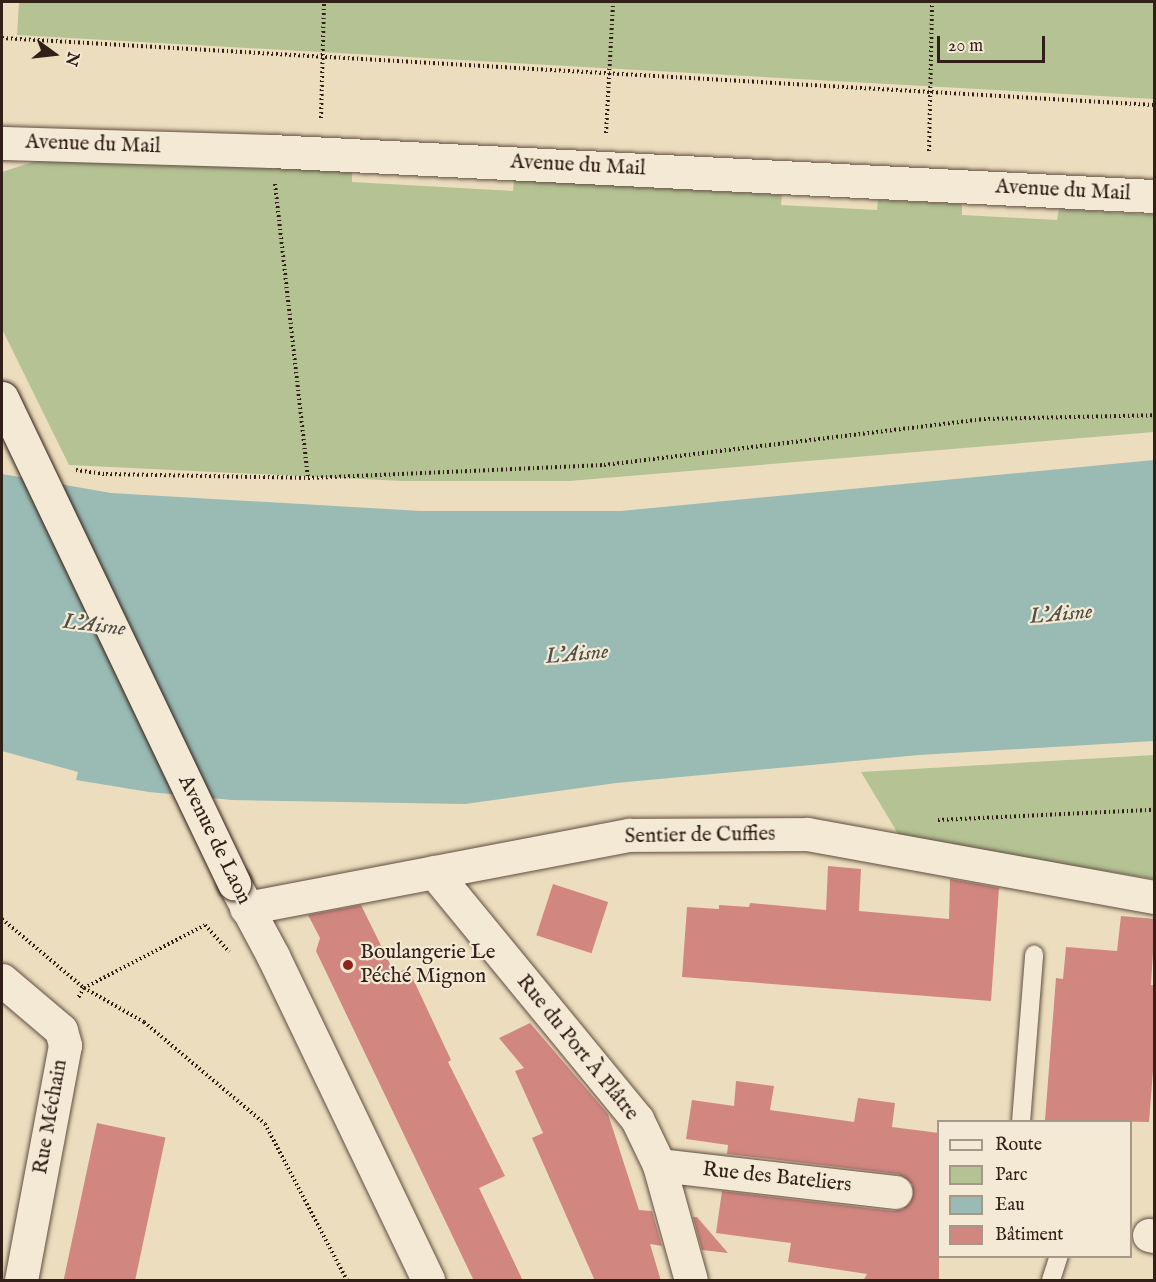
<!DOCTYPE html>
<html>
<head>
<meta charset="utf-8">
<style>
  body { margin:0 }
  #map { position:relative; width:1156px; height:1282px; overflow:hidden; background:#ecddbe; font-family:"IM FELL English",serif }
  div>[style] { position:absolute }
  [style*='--x'] { left:calc(var(--x)*1px); top:calc(var(--y)*1px); width:calc(var(--w)*1px); rotate:calc(var(--a)*1deg) }
  .green>* { inset:0; background:#b4c294 }
  .water>* { inset:0; background:#99bbb4 }
  .building>* { inset:0; background:#d18780; transform-origin:0 0 }
  .path>* { height:4px; margin-top:-2px; transform-origin:0; background:repeating-linear-gradient(90deg,#321f17 0 1.5px,transparent 0 4.5px) }
  .roads { filter:drop-shadow(0 0 2px #604e41) drop-shadow(0 0 2px #604e41) }
  .lane>* { height:18px; margin:-9px; padding:0 9px; transform-origin:9px; border-radius:9px; background:#f3e9d5 }
  .street>* { height:33px; margin:-16.5px; padding:0 16.5px; transform-origin:16.5px; border-radius:16.5px; background:#f3e9d5 }
  .secondary>* { height:33px; margin:-16.5px; padding:0 16.5px; transform-origin:16.5px; border-radius:16.5px; background:#f3e9d5 }
  .bridges { filter:drop-shadow(0 0 2px #321f17) drop-shadow(0 0 2px #321f17) }
  .secondary-bridge>* { height:33px; margin:-16.5px; padding:0 16.5px; transform-origin:16.5px; border-radius:16.5px; background:#f3e9d5 }
  .dots>* { width:16px; height:16px; translate:-50% -50%; box-sizing:border-box; border:3px solid #f3e9d5; border-radius:50% }
  span { translate:-50% -50%; white-space:nowrap; text-align:center; line-height:1.15; -webkit-text-stroke:4.5px #f3e9d5; paint-order:stroke }
  .street-label { font-size:21px; color:#321f17 }
  .poi-label { font-size:21px; color:#321f17 }
  .left { translate:0 -50%; text-align:left }
  .water-label { font-size:22px; color:#514e46; font-style:italic }
  .frame { position:absolute; inset:0; border:3px solid #321f17; pointer-events:none }
  .legend { position:absolute; left:937px; top:1120px; width:195px; height:138px; box-sizing:border-box; background:#f3e9d5; border:2px solid #a69889; margin:0; padding:8px 10px; list-style:none; font-size:18px; color:#321f17 }
  .legend li { display:flex; align-items:center; gap:12px; height:30px }
  .legend b { width:30px; border:2px solid #a69889 }
  .north { position:absolute; left:24px; top:24px; width:60px; height:60px; -webkit-text-stroke:4px #f3e9d5; paint-order:stroke; rotate:105deg; font-size:16px; font-weight:700; line-height:24px; text-align:center; color:#321f17 }
  .north::after { content:''; display:block; margin:auto; width:21px; height:27px; background:#321f17; clip-path:polygon(50% 0,100% 100%,50% 72%,0 100%) }
  .scale { position:absolute; left:937px; top:36px; width:108px; height:27px; box-sizing:border-box; border:3px solid #321f17; border-top:0; padding-left:8px; font-size:18px; line-height:21px; white-space:nowrap; color:#321f17; -webkit-text-stroke:4px #f3e9d5; paint-order:stroke }
</style>
</head>
<body>
<div id="map">
  <div class="green">
    <i style="clip-path:polygon(2px 2px,1154px 2px,1154px 99px,17px 35px,19px 3px)"></i>
    <i style="clip-path:polygon(74px 157px,352px 171px,352px 182px,513px 191px,514px 180px,782px 195px,781px 205px,877px 210px,878px 200px,962px 204px,962px 215px,1057px 220px,1059px 209px,1154px 215px,1154px 432px,569px 481px,403px 481px,69px 465px,2px 329px,2px 172px,36px 161px)"></i>
    <i style="clip-path:polygon(1154px 755px,1154px 879px,900px 837px,861px 772px)"></i>
  </div>
  <div class="water">
    <i style="clip-path:polygon(1154px 460px,1154px 741px,919px 755px,616px 783px,465px 804px,232px 800px,149px 792px,76px 780px,78px 772px,2px 751px,2px 474px,111px 493px,421px 511px,621px 511px)"></i>
  </div>
  <div class="building">
    <i style="clip-path:polygon(828px 866px,861px 869px,859px 911px,949px 919px,950px 879px,999px 888px,991px 1001px,682px 977px,687px 907px,719px 909px,719px 905px,749px 907px,750px 903px,826px 910px)"></i>
    <i style="left:553px;top:884px;width:58px;height:54px;rotate:18deg"></i>
    <i style="clip-path:polygon(361px 905px,395px 974px,408px 968px,451px 1060px,448px 1062px,505px 1176px,479px 1188px,523px 1281px,474px 1281px,316px 951px,320px 938px,308px 915px)"></i>
    <i style="clip-path:polygon(1121px 916px,1155px 919px,1151px 985px,1155px 985px,1155px 1045px,1149px 1122px,1045px 1120px,1056px 978px,1063px 979px,1066px 947px,1117px 951px)"></i>
    <i style="clip-path:polygon(530px 1023px,608px 1114px,639px 1210px,652px 1211px,662px 1246px,650px 1244px,661px 1281px,595px 1281px,532px 1138px,543px 1133px,515px 1071px,524px 1068px,499px 1038px)"></i>
    <i style="clip-path:polygon(736px 1081px,774px 1086px,770px 1110px,854px 1122px,858px 1098px,895px 1103px,892px 1127px,939px 1133px,939px 1281px,863px 1281px,867px 1274px,788px 1262px,791px 1243px,716px 1233px,722px 1191px,893px 1211px,903px 1209px,913px 1195px,912px 1184px,898px 1174px,727px 1154px,728px 1145px,686px 1139px,692px 1100px,734px 1106px)"></i>
    <i style="left:97px;top:1123px;width:70px;height:161px;rotate:12deg"></i>
    <i style="clip-path:polygon(693px 1217px,697px 1217px,728px 1253px,702px 1250px)"></i>
  </div>
  <div class="path">
    <i style="--x:2;--y:38;--w:1154;--a:3.33"></i>
    <i style="--x:321;--y:118;--w:116;--a:-88.5"></i>
    <i style="--x:606;--y:133;--w:131;--a:-86.9"></i>
    <i style="--x:929;--y:151;--w:149;--a:-88.8"></i>
    <i style="--x:275;--y:184;--w:296;--a:83.6"></i>
    <i style="--x:76;--y:470;--w:30;--a:8"></i>
    <i style="--x:106;--y:474;--w:202;--a:1.1"></i>
    <i style="--x:308;--y:478;--w:296;--a:-2.5"></i>
    <i style="--x:604;--y:465;--w:383;--a:-6.9"></i>
    <i style="--x:984;--y:419;--w:170;--a:-1.3"></i>
    <i style="--x:938;--y:820;--w:216;--a:-2.7"></i>
    <i style="--x:2;--y:919;--w:107;--a:40.1"></i>
    <i style="--x:84;--y:988;--w:12;--a:121"></i>
    <i style="--x:84;--y:988;--w:69;--a:29.5"></i>
    <i style="--x:144;--y:1022;--w:158;--a:40.1"></i>
    <i style="--x:265;--y:1124;--w:176;--a:62.3"></i>
    <i style="--x:84;--y:988;--w:136;--a:-27.5"></i>
    <i style="--x:205;--y:925;--w:36;--a:48"></i>
  </div>
  <div class="roads">
    <div class="lane">
      <i style="--x:1021;--y:1122;--w:168;--a:-85.5"></i>
      <i style="--x:1051;--y:1280;--w:25;--a:-72"></i>
    </div>
    <div class="street">
      <i style="--x:434;--y:872;--w:320;--a:50.6"></i>
      <i style="--x:637;--y:1119;--w:51;--a:64.4"></i>
      <i style="--x:659;--y:1165;--w:119;--a:74.5"></i>
      <i style="--x:246;--y:908;--w:390;--a:-10.8"></i>
      <i style="--x:629;--y:835;--w:178;--a:-0.3"></i>
      <i style="--x:807;--y:834;--w:353;--a:10.3"></i>
      <i style="--x:2;--y:980;--w:77;--a:40.3"></i>
      <i style="--x:61;--y:1030;--w:16;--a:75"></i>
      <i style="--x:65;--y:1045;--w:239;--a:100.6"></i>
      <i style="--x:659;--y:1165;--w:238;--a:6.5"></i>
      <i style="--x:1149;--y:1235;--w:5;--a:11"></i>
    </div>
    <div class="secondary">
      <i style="--x:2;--y:143;--w:269;--a:1.7"></i>
      <i style="--x:271;--y:151;--w:884;--a:2.92"></i>
      <i style="--x:234;--y:883;--w:83;--a:61.9"></i>
      <i style="--x:273;--y:956;--w:359;--a:64.4"></i>
    </div>
  </div>
  <div class="bridges">
    <div class="secondary-bridge">
      <i style="--x:2;--y:398;--w:538;--a:64.44"></i>
    </div>
  </div>
  <div class="dots">
    <i style="left:348px;top:965px;background:#8f2418"></i>
  </div>
  <div class="street-label">
    <span style="left:93px;top:145px;rotate:2deg">Avenue du Mail</span>
    <span style="left:578px;top:166px;rotate:3deg">Avenue du Mail</span>
    <span style="left:1063px;top:191px;rotate:3deg">Avenue du Mail</span>
    <span style="left:700px;top:836px;rotate:-1deg">Sentier de Cuffies</span>
    <span style="left:214px;top:840px;rotate:64deg">Avenue de Laon</span>
    <span style="left:577px;top:1048px;rotate:51deg">Rue du Port À Plâtre</span>
    <span style="left:51px;top:1117px;rotate:-80deg">Rue Méchain</span>
    <span style="left:777px;top:1178px;rotate:6deg">Rue des Bateliers</span>
  </div>
  <div class="poi-label">
    <span class="left" style="left:360px;top:965px">Boulangerie Le<br>Péché Mignon</span>
  </div>
  <div class="water-label">
    <span style="left:1061px;top:615px;rotate:-5deg">L'Aisne</span>
    <span style="left:94px;top:626px;rotate:7deg">L'Aisne</span>
    <span style="left:577px;top:655px;rotate:-5deg">L'Aisne</span>
  </div>
  <div class="frame"></div>
  <ul class="legend">
  <li><b style="height:8px;background:#f3e9d5"></b>Route</li>
  <li><b style="height:16px;background:#b4c294"></b>Parc</li>
  <li><b style="height:16px;background:#99bbb4"></b>Eau</li>
  <li><b style="height:16px;background:#d18780"></b>Bâtiment</li>
  </ul>
  <div class="north">N</div>
  <div class="scale">20 m</div>
</div>
</body>
</html>
